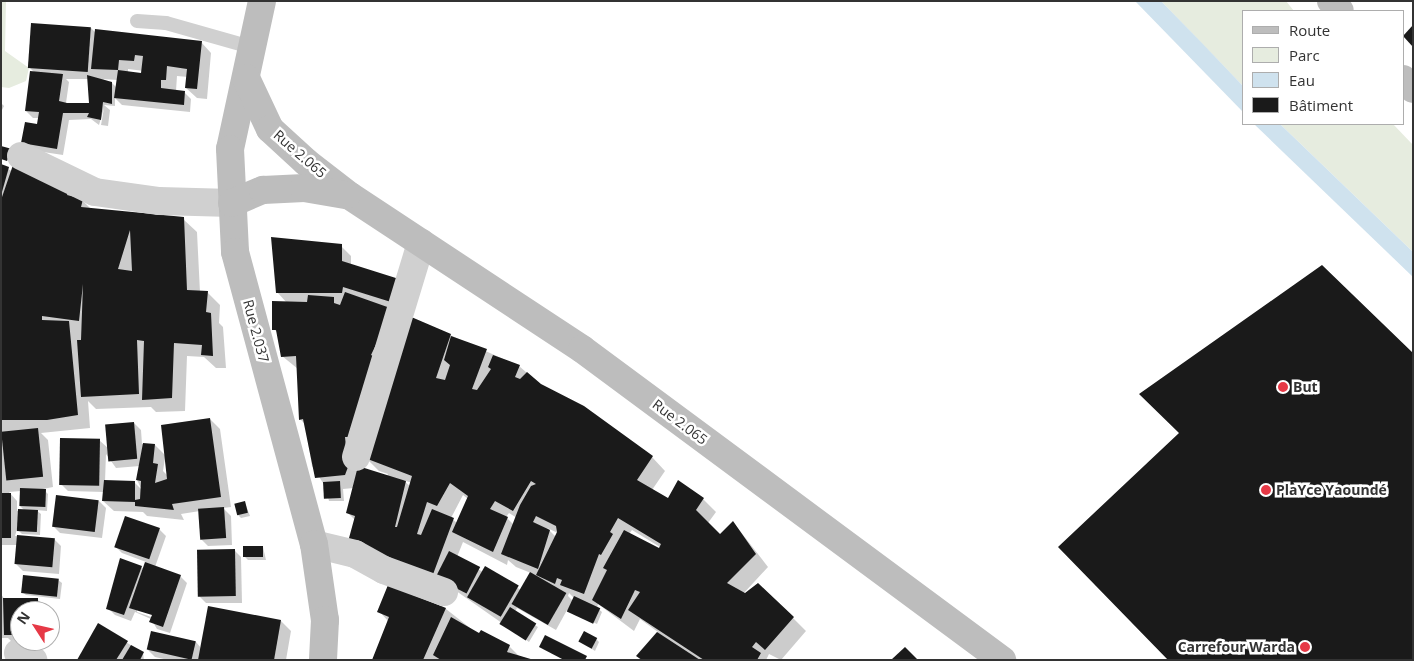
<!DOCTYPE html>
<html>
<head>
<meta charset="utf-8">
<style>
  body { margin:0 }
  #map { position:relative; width:1414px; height:661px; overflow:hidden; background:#fff; font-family:"Open Sans",sans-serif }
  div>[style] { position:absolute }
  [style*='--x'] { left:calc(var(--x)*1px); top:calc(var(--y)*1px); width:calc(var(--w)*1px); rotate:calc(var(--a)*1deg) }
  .green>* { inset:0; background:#e6ecdf }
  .water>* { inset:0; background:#cfe2ee }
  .shadow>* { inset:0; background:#0003 }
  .building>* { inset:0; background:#1a1a1a; transform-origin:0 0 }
  .lane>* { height:14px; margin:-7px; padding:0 7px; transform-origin:7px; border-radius:7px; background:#d0d0d0 }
  .street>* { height:28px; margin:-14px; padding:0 14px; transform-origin:14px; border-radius:14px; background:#d0d0d0 }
  .secondary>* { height:28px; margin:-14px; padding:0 14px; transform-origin:14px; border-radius:14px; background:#bdbdbd }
  .dots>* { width:14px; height:14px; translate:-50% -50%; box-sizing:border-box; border:2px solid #fff; border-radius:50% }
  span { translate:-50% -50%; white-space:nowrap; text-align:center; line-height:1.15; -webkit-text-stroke:5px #fff; paint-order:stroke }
  .street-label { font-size:14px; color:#333 }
  .poi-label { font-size:14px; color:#333; font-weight:700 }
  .left { translate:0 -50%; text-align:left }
  .right { translate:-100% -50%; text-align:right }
  .frame { position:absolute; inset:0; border:2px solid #333; pointer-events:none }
  .legend { position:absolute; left:1242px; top:10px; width:162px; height:115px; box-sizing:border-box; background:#fff; border:1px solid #adadad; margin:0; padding:6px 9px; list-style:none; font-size:15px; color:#333 }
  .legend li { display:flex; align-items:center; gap:10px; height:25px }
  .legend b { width:25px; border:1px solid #adadad }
  .north { position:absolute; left:10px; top:601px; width:50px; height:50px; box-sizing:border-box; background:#fff; border:1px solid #adadad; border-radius:50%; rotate:305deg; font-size:14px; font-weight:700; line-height:20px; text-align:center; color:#333 }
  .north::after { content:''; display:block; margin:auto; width:18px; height:22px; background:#e63946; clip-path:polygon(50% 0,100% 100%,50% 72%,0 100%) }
</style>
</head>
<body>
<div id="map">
  <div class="green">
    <i style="clip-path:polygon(1px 1px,6px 1px,5px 51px,29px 68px,26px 81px,9px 88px,1px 87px)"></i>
    <i style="clip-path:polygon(1161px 1px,1286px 1px,1294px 11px,1243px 11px,1243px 86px)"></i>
    <i style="clip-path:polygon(1280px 124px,1393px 124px,1413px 145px,1413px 252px)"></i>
  </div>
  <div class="water">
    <i style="clip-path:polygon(1135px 1px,1161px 1px,1201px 42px,1243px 86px,1243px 112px)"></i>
    <i style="clip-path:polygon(1254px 124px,1280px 124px,1413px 252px,1413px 277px)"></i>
  </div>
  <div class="shadow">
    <i style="clip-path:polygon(evenodd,91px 28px,96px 33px,201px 42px,211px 53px,207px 99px,197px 98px,186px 88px,188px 77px,177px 76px,176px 91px,184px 92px,191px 99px,190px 112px,122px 105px,115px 98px,115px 106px,104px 105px,110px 110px,108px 126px,101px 125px,104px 108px,99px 125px,91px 119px,69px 120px,63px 155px,30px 150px,22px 143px,38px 126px,39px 118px,33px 118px,26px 111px,35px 73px,30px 68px,91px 28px,128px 69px,144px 71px,144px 75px,128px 73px,128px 69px,91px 28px,66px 79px,89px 79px,93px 103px,66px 103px,69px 82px,66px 79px,91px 28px,102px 79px,118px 80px,117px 88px,112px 83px,102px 79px)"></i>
    <i style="clip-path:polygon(1px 103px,4px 106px,1px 112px)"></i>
    <i style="clip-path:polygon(evenodd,1px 166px,12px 171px,14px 167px,82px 200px,91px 209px,183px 219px,197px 232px,200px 292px,207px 292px,220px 305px,219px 323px,223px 327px,226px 368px,216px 368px,204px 357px,187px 356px,185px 411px,156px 412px,151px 407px,96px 409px,88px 401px,90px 428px,41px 433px,48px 440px,53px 487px,43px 489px,48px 494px,47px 511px,36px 510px,41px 514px,40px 535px,22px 534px,17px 529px,15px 536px,54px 539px,61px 546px,59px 574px,23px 571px,16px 564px,17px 545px,1px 545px,1px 166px,21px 491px,20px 506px,25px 511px,17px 511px,17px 501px,9px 492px,21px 491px)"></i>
    <i style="clip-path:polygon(evenodd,341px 246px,351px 256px,351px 265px,398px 280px,392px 309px,519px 366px,541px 385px,584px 407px,652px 457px,665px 471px,652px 490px,668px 500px,703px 499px,716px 512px,708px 523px,720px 535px,733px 522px,768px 567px,743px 594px,793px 618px,806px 631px,781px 660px,769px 654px,766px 660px,641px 660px,637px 656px,658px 632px,640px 619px,634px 631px,598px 604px,597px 608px,602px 612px,597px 624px,567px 610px,556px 630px,517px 608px,515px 612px,538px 627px,529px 642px,355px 520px,347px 512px,354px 488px,343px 489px,344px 501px,329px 501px,325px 486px,312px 466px,305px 424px,300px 419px,298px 369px,282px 356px,278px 333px,274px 329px,287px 303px,277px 292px,341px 246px,366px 458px,379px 471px,388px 474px,387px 476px,360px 468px,366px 458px,341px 246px,403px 480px,412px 483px,411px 487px,403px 480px,341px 246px,463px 495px,468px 499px,457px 523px,451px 518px,463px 495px,341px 246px,509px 513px,517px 518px,514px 525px,506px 517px,509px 513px,341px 246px,547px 528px,558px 533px,556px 537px,547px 528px,341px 246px,632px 530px,660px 547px,659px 550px,629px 534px,632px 530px,341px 246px,463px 542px,507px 565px,508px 560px,516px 567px,531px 573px,521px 590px,485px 568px,483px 572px,457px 557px,463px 542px,341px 246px,569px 593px,574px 598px,573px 601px,568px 596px,569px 593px)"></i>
    <i style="clip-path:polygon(evenodd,210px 419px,220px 429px,231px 507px,223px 508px,231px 516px,232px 545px,208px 546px,201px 539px,200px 511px,181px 514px,184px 520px,147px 516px,143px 512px,114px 511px,103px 501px,104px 492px,68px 491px,61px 484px,99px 440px,108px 448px,134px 423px,141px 430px,142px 444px,155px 445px,166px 456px,210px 419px,106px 454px,116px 468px,140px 466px,137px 480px,142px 490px,134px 482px,105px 482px,106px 454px,210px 419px,165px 458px,168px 476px,163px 471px,165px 458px)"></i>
    <i style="clip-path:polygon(99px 501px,106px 508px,102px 538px,60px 533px,53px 526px)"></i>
    <i style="clip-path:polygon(245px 503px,250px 516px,241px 518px,238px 515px)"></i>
    <i style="clip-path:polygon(evenodd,159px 529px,166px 536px,155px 567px,180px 576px,187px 583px,170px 633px,157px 629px,151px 619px,135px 612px,131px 621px,115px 615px,108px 608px,141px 567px,144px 569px,146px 562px,122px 553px,115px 546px,159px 529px,137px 609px,158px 616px,157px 619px,137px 612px,137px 609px)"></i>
    <i style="clip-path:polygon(263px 547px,266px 560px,248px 560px,245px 557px)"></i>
    <i style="clip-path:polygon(234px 550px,241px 557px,242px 603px,206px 603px,199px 596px)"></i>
    <i style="clip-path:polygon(58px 580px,62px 583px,60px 599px,26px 595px,22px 592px)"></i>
    <i style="clip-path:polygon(388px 587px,446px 609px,479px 635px,509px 646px,519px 656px,532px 660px,373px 660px,388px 621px,379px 611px)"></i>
    <i style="clip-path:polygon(1px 594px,5px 600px,37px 599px,44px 606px,44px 611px,20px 611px,20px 641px,45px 641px,12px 642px,8px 638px,1px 638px)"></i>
    <i style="clip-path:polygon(281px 621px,291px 631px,286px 660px,168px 660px,155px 657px,148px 650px,196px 642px,201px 648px)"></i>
    <i style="clip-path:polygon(98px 624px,143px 653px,144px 660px,78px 660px)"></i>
    <i style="clip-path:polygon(596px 639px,599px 642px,595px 651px,580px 641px)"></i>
  </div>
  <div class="building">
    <i style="left:31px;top:23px;width:60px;height:45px;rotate:4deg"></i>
    <i style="clip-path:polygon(1413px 25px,1413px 47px,1403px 36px)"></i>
    <i style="clip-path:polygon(95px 29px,202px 41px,197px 89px,185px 88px,187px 69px,167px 66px,166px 80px,161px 80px,161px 88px,185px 91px,184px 105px,114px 98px,118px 70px,141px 73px,143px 56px,135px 55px,134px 61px,119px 60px,118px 70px,91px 69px)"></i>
    <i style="clip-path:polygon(30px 71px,63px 74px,59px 101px,67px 103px,89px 103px,87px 75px,112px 82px,112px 104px,103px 102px,101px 120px,87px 117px,89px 113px,63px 113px,57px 149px,21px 143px,25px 122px,37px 124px,39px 112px,25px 111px)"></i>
    <i style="clip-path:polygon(1px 146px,12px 149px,7px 161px,1px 159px)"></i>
    <i style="clip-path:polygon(1px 164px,9px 167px,2px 192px,1px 192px)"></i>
    <i style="clip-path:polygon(evenodd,13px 165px,69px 188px,67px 195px,83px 199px,81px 207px,184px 217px,187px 290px,208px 291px,206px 312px,211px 313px,213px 356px,201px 355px,202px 345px,174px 343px,172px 398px,142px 400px,144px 341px,137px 340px,139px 394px,81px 397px,77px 340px,81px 340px,83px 284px,79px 321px,42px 316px,42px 320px,69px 321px,78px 415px,47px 420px,1px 420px,1px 200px,13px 165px,130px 230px,132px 271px,118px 269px,130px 230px)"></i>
    <i style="clip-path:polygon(271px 237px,342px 244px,342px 261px,399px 279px,391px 302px,343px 287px,342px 293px,276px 293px)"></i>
    <i style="clip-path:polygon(1322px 265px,1413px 353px,1413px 660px,1168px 660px,1058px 547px,1179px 433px,1139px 394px)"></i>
    <i style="clip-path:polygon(345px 292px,393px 309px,371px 355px,381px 360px,357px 437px,345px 437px,348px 467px,345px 475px,315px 478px,303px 419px,299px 420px,296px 356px,281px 357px,276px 330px,272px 330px,272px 301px,307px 302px,308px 295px,334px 297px,334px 303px,340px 305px)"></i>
    <i style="clip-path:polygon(409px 316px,451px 334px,436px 378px,445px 380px,450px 365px,444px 360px,451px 336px,487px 349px,472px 389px,477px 390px,491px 369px,488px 367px,493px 355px,520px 365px,515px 377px,520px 379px,527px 372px,541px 384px,584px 406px,653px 456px,637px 480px,668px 498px,678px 480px,704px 498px,696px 510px,720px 534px,733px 521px,756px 554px,727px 583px,745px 593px,758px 583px,794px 617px,765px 650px,756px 642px,752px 647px,761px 653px,757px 660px,704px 660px,628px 610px,640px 592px,635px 590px,621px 619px,592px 600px,607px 570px,603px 568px,624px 530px,659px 548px,661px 544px,618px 518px,610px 532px,613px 534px,601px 555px,599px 554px,584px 594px,560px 585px,562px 580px,557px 578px,555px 584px,536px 575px,557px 532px,556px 526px,536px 516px,533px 522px,550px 530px,538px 569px,501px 554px,520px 505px,531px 486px,536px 484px,531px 481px,513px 511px,495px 501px,490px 509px,508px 517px,493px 552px,452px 532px,468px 496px,450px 483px,437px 506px,427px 502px,417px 534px,421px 535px,432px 509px,454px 518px,429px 585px,346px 549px,355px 516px,346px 513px,358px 466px,406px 481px,395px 527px,397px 527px,412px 476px,365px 458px)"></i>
    <i style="clip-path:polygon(210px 418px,221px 497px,172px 504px,174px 510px,135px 506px,135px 502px,102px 501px,104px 480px,135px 481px,135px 500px,140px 499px,141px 481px,136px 480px,143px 443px,155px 444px,153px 463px,158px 464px,155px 483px,167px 479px,161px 425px)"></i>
    <i style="left:134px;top:422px;width:37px;height:29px;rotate:85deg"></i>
    <i style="left:38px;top:428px;width:49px;height:37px;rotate:84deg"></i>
    <i style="left:60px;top:438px;width:40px;height:47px;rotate:1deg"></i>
    <i style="left:340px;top:481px;width:17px;height:17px;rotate:87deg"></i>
    <i style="left:20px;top:488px;width:26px;height:18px;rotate:2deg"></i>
    <i style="left:1px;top:493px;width:10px;height:45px"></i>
    <i style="left:56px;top:495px;width:43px;height:32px;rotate:7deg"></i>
    <i style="left:245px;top:501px;width:12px;height:11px;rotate:76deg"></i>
    <i style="left:224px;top:507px;width:31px;height:26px;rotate:86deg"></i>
    <i style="left:18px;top:509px;width:20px;height:22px;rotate:3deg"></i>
    <i style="left:125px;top:516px;width:37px;height:33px;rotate:19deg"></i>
    <i style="left:17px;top:535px;width:38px;height:29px;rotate:5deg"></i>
    <i style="left:263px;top:546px;width:11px;height:20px;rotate:90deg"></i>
    <i style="left:235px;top:549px;width:47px;height:38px;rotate:89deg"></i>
    <i style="left:449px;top:551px;width:35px;height:30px;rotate:27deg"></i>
    <i style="clip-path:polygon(120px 558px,142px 566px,124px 615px,106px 609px)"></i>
    <i style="clip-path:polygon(145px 562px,181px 575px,163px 627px,149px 622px,152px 615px,129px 608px)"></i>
    <i style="left:485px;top:566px;width:39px;height:36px;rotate:30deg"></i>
    <i style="left:530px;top:572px;width:42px;height:37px;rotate:30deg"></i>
    <i style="left:23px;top:575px;width:36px;height:18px;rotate:6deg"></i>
    <i style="clip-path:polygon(388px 585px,446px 608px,423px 660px,372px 660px,389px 617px,377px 612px)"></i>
    <i style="left:574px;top:596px;width:29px;height:17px;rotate:25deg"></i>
    <i style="clip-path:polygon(3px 598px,38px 598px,38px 611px,20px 611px,20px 635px,4px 635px)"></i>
    <i style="clip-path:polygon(208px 606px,281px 620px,274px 660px,198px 660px)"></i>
    <i style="left:510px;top:607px;width:31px;height:20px;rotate:32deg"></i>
    <i style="clip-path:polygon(451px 617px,479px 633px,481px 630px,510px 645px,507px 652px,534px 660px,441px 660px,433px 655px)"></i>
    <i style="clip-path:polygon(98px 623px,128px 641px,116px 660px,77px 660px)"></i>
    <i style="left:151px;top:631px;width:46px;height:19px;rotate:13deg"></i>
    <i style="left:584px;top:631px;width:15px;height:12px;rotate:28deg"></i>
    <i style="clip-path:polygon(657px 632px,700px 660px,642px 660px,636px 656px)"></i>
    <i style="clip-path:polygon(545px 635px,587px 656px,585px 660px,564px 660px,539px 647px)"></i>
    <i style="clip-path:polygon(131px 645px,144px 652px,140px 660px,122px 660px)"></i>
    <i style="clip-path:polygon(905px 647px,918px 660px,891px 660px)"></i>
  </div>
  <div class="lane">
    <i style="--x:137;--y:21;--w:29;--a:4"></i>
    <i style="--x:166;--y:23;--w:88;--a:15.8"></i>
  </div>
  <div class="street">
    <i style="--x:21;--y:156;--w:82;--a:25.9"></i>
    <i style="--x:95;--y:192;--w:65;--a:8"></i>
    <i style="--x:159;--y:201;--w:73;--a:1.6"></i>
    <i style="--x:356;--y:457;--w:224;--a:-73.1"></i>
    <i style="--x:314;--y:544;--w:42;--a:13.7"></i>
    <i style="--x:355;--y:554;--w:33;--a:29"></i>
    <i style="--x:384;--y:570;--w:64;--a:20.1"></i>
    <i style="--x:18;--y:653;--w:17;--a:25"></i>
  </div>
  <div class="secondary">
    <i style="--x:262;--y:1;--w:151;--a:102.2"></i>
    <i style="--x:230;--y:149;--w:103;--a:87.2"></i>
    <i style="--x:235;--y:252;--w:302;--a:74.9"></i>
    <i style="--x:314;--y:544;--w:77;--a:81.8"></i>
    <i style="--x:325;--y:620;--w:40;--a:92.9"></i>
    <i style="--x:1331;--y:1;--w:13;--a:48"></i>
    <i style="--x:246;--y:78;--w:56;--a:64.8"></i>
    <i style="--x:270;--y:129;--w:49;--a:42.5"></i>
    <i style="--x:306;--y:162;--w:56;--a:37.7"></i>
    <i style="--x:350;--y:196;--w:278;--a:33.4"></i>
    <i style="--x:582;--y:349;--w:523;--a:36.52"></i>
    <i style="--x:1403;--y:79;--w:14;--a:45"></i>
    <i style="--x:232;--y:203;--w:34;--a:-23"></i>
    <i style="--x:263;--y:190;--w:41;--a:-2.8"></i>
    <i style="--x:304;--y:188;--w:43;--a:9.5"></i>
  </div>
  <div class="dots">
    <i style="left:1283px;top:387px;background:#e63946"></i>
    <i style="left:1266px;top:490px;background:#e63946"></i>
    <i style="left:1305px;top:647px;background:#e63946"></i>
  </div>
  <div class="street-label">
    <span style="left:300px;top:154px;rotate:41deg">Rue 2.065</span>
    <span style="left:256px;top:331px;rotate:75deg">Rue 2.037</span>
    <span style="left:680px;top:422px;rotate:37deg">Rue 2.065</span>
  </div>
  <div class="poi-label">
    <span class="left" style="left:1293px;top:387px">But</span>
    <span class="left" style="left:1276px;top:490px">PlaYce Yaoundé</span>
    <span class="right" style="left:1295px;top:647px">Carrefour Warda</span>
  </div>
  <div class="frame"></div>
  <ul class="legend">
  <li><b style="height:6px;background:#bdbdbd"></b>Route</li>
  <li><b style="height:14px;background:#e6ecdf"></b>Parc</li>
  <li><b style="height:14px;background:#cfe2ee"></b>Eau</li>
  <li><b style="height:14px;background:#1a1a1a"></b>Bâtiment</li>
  </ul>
  <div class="north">N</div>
</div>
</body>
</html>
